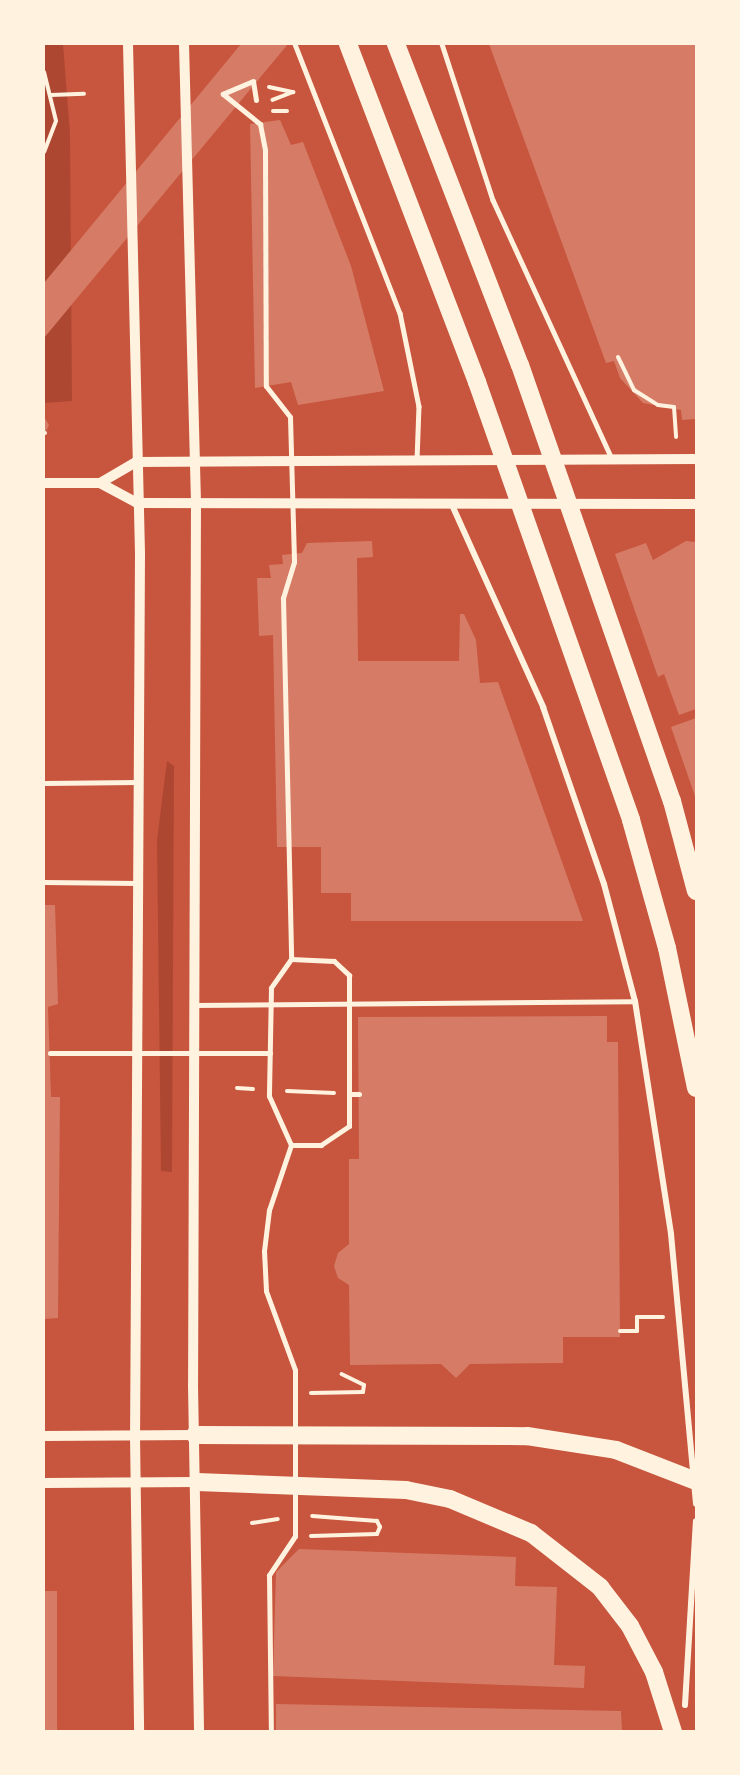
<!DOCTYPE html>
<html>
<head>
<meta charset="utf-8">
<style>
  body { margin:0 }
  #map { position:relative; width:740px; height:1775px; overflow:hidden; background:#c8553d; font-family:"Noto Sans",sans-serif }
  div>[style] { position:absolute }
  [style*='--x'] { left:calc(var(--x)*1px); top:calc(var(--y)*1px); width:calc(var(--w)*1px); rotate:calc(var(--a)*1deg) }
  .green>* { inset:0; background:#ae4732 }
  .building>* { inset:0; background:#d67c66; transform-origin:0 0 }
  .path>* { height:4px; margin:-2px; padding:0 2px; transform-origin:2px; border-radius:2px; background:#fff3e0 }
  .service>* { height:4.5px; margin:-2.25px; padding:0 2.25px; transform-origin:2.25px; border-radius:2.25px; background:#fff3e0 }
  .pedestrian>* { height:5px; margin:-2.5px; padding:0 2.5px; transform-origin:2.5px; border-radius:2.5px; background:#fff3e0 }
  .minor>* { height:6px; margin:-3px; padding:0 3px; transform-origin:3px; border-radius:3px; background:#fff3e0 }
  .tertiary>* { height:10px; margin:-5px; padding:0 5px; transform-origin:5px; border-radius:5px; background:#fff3e0 }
  .motorway>* { height:18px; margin:-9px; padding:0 9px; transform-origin:9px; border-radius:9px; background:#fff3e0 }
  span { translate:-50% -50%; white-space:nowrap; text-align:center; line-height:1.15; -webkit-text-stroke:4.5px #fff3e0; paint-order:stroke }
  .frame { position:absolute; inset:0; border:45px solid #fff3e0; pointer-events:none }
</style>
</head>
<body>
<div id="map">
  <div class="green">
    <i style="clip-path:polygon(44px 44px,63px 44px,70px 134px,72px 401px,44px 403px)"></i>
    <i style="clip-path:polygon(167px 761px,174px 766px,172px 1172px,161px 1171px,157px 840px)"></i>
  </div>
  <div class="building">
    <i style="clip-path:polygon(241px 44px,288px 44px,44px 338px,44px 283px)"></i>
    <i style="clip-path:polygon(489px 44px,696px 44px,696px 419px,682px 420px,681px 410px,643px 403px,620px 378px,614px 361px,606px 363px)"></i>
    <i style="clip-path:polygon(280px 120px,291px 145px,303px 142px,351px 266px,384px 391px,298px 405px,291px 382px,255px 388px,250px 124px)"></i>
    <i style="clip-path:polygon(44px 417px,49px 425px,44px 436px)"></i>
    <i style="clip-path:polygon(372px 541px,373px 557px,357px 558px,358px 661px,459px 661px,460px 614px,464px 614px,476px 640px,480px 683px,498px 682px,583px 921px,351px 921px,351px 893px,321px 893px,321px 847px,277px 847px,273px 635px,259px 636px,257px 578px,271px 578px,269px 565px,283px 564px,282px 555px,302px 553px,307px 543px)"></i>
    <i style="clip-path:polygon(686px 541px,696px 542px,696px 709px,679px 715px,664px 674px,658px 677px,615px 554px,646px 543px,653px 560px)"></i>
    <i style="clip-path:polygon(696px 718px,696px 799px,671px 727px)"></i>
    <i style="clip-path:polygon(44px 905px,55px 905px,58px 1004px,48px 1007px,51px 1097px,60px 1097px,58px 1318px,44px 1319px)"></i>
    <i style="clip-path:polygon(607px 1016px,607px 1042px,618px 1042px,620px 1337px,563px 1337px,563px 1363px,470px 1364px,456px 1378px,441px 1364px,350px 1365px,349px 1285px,338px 1278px,334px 1266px,338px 1253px,349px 1244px,349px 1159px,359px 1159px,358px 1017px)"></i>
    <i style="clip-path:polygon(299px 1549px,516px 1557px,515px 1586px,557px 1587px,554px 1665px,585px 1666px,584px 1688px,273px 1676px,276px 1572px)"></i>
    <i style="left:44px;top:1591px;width:13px;height:140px"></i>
    <i style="clip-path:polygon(276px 1704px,621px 1711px,622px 1731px,276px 1731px)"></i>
  </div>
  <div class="path">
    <i style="--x:44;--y:72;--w:50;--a:76.2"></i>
    <i style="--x:56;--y:121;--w:33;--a:111"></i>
    <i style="--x:269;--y:87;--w:25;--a:12"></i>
    <i style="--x:293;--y:92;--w:22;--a:159"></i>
    <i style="--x:51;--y:95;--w:33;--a:-2"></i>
    <i style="--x:273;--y:111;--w:14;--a:0"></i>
    <i style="--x:618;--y:357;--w:37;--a:64"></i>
    <i style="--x:634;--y:390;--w:28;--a:32"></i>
    <i style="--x:658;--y:405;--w:16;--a:7"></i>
    <i style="--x:674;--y:407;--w:30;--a:86"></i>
    <i style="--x:44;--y:433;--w:1;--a:0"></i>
    <i style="--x:237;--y:1088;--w:16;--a:4"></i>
    <i style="--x:287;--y:1091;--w:47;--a:2.4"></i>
    <i style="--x:620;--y:1331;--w:17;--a:0"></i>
    <i style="--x:637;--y:1331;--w:14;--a:-90"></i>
    <i style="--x:637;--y:1317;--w:26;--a:0"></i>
    <i style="--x:311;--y:1393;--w:52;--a:-1.1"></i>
    <i style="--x:363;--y:1392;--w:7;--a:-82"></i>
    <i style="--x:364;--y:1385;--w:25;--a:-154"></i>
    <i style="--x:252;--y:1523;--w:26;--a:-9"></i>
    <i style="--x:311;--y:1536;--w:66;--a:-1.7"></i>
    <i style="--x:377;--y:1534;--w:8;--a:-67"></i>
    <i style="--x:380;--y:1527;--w:7;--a:-117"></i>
    <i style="--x:377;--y:1521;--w:65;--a:-175.6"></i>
  </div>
  <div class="service">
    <i style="--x:295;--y:44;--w:289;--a:68.7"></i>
    <i style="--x:400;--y:313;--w:95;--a:78.5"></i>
    <i style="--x:419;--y:406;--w:54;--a:92.1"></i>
    <i style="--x:442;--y:44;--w:164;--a:71.9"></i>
    <i style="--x:493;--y:200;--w:285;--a:65.3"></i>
    <i style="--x:44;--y:783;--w:93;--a:-0.6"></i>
    <i style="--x:44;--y:882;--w:94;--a:0.6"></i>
    <i style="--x:194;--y:1005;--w:441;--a:-0.5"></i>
  </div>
  <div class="pedestrian">
    <i style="--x:256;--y:100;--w:19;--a:-99"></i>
    <i style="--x:253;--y:81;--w:33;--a:157"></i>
    <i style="--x:223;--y:94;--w:48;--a:39"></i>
    <i style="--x:260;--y:124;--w:26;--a:79"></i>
    <i style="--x:265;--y:150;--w:236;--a:89.8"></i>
    <i style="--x:266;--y:386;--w:39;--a:52"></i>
    <i style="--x:290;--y:417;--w:145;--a:88.4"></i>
    <i style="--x:294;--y:562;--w:38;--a:107"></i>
    <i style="--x:283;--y:598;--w:361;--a:88.7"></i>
    <i style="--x:291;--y:959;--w:35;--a:125"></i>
    <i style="--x:271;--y:988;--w:108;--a:91.1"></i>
    <i style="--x:269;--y:1096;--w:54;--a:65.8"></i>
    <i style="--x:291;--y:1145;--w:69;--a:108.7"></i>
    <i style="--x:269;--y:1210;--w:41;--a:97"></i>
    <i style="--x:264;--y:1251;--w:40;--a:87.1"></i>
    <i style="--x:266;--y:1291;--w:84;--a:69.8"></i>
    <i style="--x:295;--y:1370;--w:166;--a:90"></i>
    <i style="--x:295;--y:1536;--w:47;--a:123.7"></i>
    <i style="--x:269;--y:1575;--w:157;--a:89.3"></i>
    <i style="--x:291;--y:959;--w:43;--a:2.7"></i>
    <i style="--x:334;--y:961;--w:21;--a:43"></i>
    <i style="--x:349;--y:975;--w:151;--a:90"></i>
    <i style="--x:349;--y:1126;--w:34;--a:146"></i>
    <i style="--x:321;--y:1145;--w:30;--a:180"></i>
    <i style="--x:50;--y:1053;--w:220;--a:0"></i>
    <i style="--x:349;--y:1094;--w:10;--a:0"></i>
  </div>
  <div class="minor">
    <i style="--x:452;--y:505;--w:222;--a:65.7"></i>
    <i style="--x:543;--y:707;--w:187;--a:71"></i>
    <i style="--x:604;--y:884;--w:121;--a:75.2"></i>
    <i style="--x:635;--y:1001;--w:236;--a:81.2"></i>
    <i style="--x:671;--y:1234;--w:271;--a:84.7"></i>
    <i style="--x:685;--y:1705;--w:184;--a:-86.6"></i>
  </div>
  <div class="tertiary">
    <i style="--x:128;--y:44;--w:510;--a:88.65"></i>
    <i style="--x:140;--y:554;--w:882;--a:90.32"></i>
    <i style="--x:135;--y:1436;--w:296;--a:89.2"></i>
    <i style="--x:184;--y:44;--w:459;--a:88.5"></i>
    <i style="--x:196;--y:503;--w:882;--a:90.19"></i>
    <i style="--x:193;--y:1385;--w:347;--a:89"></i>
    <i style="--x:44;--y:483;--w:56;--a:0"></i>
    <i style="--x:100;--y:483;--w:42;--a:28.4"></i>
    <i style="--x:137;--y:503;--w:559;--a:0.1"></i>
    <i style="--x:100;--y:483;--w:42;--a:-30.3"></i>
    <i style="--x:136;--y:462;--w:560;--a:-0.31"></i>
    <i style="--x:44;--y:1436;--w:151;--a:-0.4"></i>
    <i style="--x:44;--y:1483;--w:153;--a:-0.4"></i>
  </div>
  <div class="motorway">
    <i style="--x:348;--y:44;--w:362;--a:69.1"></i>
    <i style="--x:477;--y:382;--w:464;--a:70.6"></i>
    <i style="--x:631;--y:820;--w:133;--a:74.3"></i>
    <i style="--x:667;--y:948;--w:143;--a:78.3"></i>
    <i style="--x:396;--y:44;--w:344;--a:68.9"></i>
    <i style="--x:520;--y:365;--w:462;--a:70.8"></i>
    <i style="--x:672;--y:801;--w:93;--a:75.1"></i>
    <i style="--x:195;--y:1435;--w:332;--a:0.2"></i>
    <i style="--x:527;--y:1436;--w:90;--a:8.9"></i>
    <i style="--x:616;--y:1450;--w:86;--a:21.2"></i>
    <i style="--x:197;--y:1482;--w:209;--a:2.2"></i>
    <i style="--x:406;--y:1490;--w:45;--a:11.6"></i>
    <i style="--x:450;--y:1499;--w:88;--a:22.8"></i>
    <i style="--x:531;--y:1533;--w:88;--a:38"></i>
    <i style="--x:600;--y:1587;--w:49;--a:52.4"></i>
    <i style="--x:630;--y:1626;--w:52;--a:62.4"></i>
    <i style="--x:654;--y:1672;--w:63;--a:72.4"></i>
  </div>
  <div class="frame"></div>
</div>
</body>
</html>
